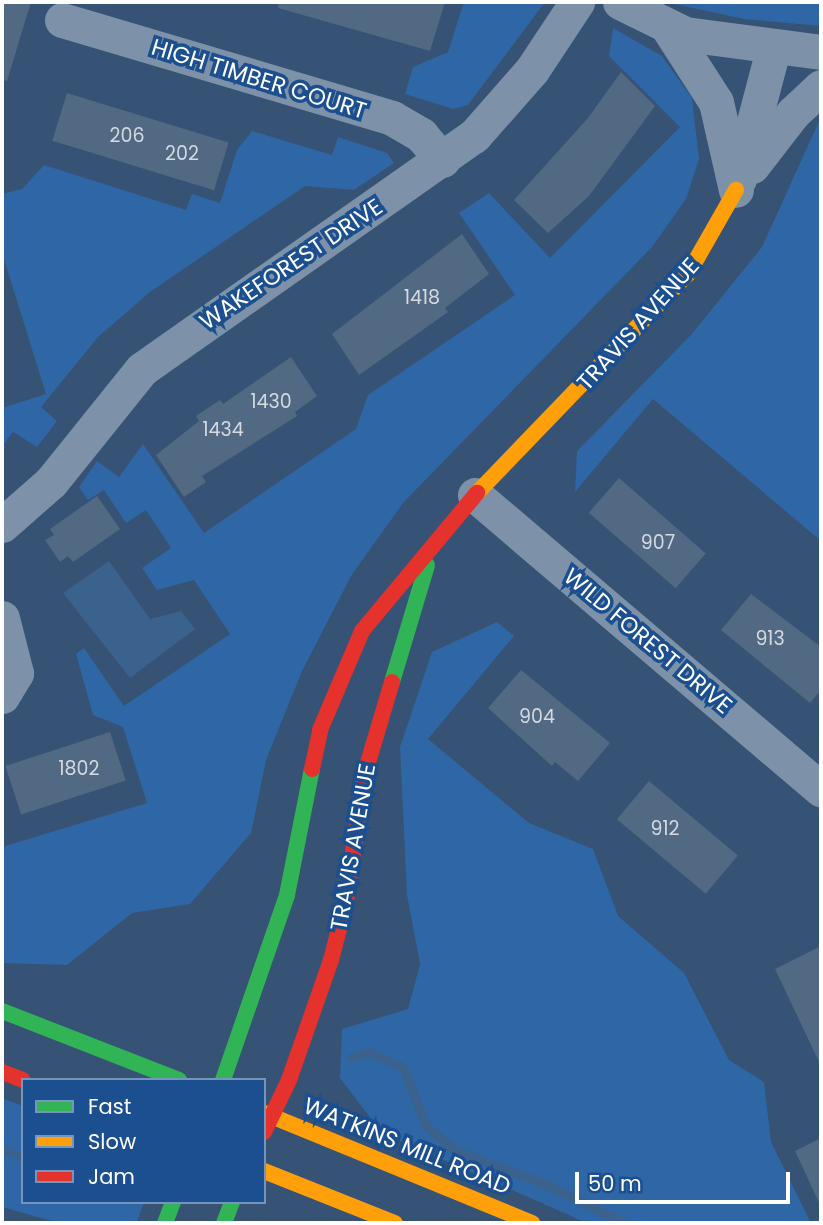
<!DOCTYPE html>
<html>
<head>
<meta charset="utf-8">
<style>
  body { margin:0 }
  #map { position:relative; width:823px; height:1225px; overflow:hidden; background:#365274; font-family:Poppins,sans-serif }
  div>[style] { position:absolute }
  [style*='--x'] { left:calc(var(--x)*1px); top:calc(var(--y)*1px); width:calc(var(--w)*1px); rotate:calc(var(--a)*1deg) }
  .green>* { inset:0; background:#2f66a5 }
  .water>* { inset:0; background:#3b618d }
  .stream>* { height:9px; margin:-4.5px; padding:0 4.5px; transform-origin:4.5px; border-radius:4.5px; background:#3b618d }
  .building>* { inset:0; background:#526984; transform-origin:0 0 }
  .street>* { height:35px; margin:-17.5px; padding:0 17.5px; transform-origin:17.5px; border-radius:17.5px; background:#7d92a8 }
  .fast>* { height:16px; margin:-8px; padding:0 8px; transform-origin:8px; border-radius:8px; background:#30b455 }
  .slow>* { height:16px; margin:-8px; padding:0 8px; transform-origin:8px; border-radius:8px; background:#ff9f0a }
  .jam>* { height:16px; margin:-8px; padding:0 8px; transform-origin:8px; border-radius:8px; background:#e5322d }
  span { translate:-50% -50%; white-space:nowrap; text-align:center; line-height:1.15; -webkit-text-stroke:7px #1b4f8f; paint-order:stroke }
  .number-label { font-size:19px; color:#d4dae0 }
  .number-label span { -webkit-text-stroke-width:0 }
  .street-label { font-size:23px; color:#fff }
  .frame { position:absolute; inset:0; border:4px solid #fff; pointer-events:none }
  .legend { position:absolute; left:21px; top:1078px; width:245px; height:126px; box-sizing:border-box; background:#1b4f8f; border:2px solid #7695bc; margin:0; padding:9px 12px; list-style:none; font-size:21px; color:#fff }
  .legend li { display:flex; align-items:center; gap:14px; height:35px }
  .legend b { width:35px; border:2px solid #7695bc }
  .scale { position:absolute; left:575px; top:1172px; width:215px; height:32px; box-sizing:border-box; border:4px solid #fff; border-top:0; padding-left:9px; font-size:21px; line-height:24px; white-space:nowrap; color:#fff; -webkit-text-stroke:5px #1b4f8f; paint-order:stroke }
</style>
</head>
<body>
<div id="map">
  <div class="green">
    <i style="clip-path:polygon(464px 2px,545px 2px,468px 105px,453px 109px,405px 94px,413px 67px,448px 52px)"></i>
    <i style="clip-path:polygon(665px 2px,821px 2px,821px 26px,744px 19px)"></i>
    <i style="clip-path:polygon(613px 28px,662px 56px,692px 98px,699px 159px,686px 199px,652px 247px,403px 503px,351px 576px,302px 671px,266px 760px,251px 833px,190px 904px,132px 913px,67px 965px,2px 963px,2px 847px,147px 803px,123px 727px,93px 715px,76px 654px,84px 648px,124px 706px,230px 634px,194px 580px,157px 590px,142px 568px,171px 548px,146px 510px,126px 523px,104px 490px,88px 500px,79px 487px,97px 461px,119px 477px,143px 444px,204px 533px,356px 429px,368px 395px,515px 295px,459px 213px,489px 193px,550px 258px,680px 127px,609px 56px)"></i>
    <i style="clip-path:polygon(821px 117px,821px 541px,653px 399px,575px 492px,577px 451px,691px 335px,762px 247px)"></i>
    <i style="clip-path:polygon(252px 131px,332px 155px,338px 137px,387px 153px,394px 163px,354px 190px,305px 186px,150px 292px,98px 337px,41px 407px,57px 421px,37px 447px,13px 432px,2px 446px,2px 408px,46px 394px,2px 253px,2px 194px,22px 189px,44px 165px,186px 210px,192px 194px,220px 203px,237px 150px)"></i>
    <i style="clip-path:polygon(497px 622px,514px 636px,428px 739px,529px 823px,593px 849px,618px 916px,684px 973px,729px 1060px,764px 1082px,771px 1142px,811px 1223px,587px 1223px,382px 1133px,340px 1078px,342px 1029px,408px 1009px,420px 964px,407px 895px,400px 747px,432px 652px)"></i>
    <i style="clip-path:polygon(2px 1098px,23px 1106px,23px 1202px,144px 1202px,137px 1222px,59px 1223px,2px 1207px)"></i>
  </div>
  <div class="water">
    <i style="clip-path:polygon(109px 561px,150px 619px,181px 611px,195px 629px,130px 678px,63px 593px)"></i>
  </div>
  <div class="stream">
    <i style="--x:352;--y:1057;--w:18;--a:-16"></i>
    <i style="--x:369;--y:1052;--w:37;--a:24"></i>
    <i style="--x:403;--y:1067;--w:63;--a:68.7"></i>
    <i style="--x:426;--y:1126;--w:38;--a:40"></i>
    <i style="--x:455;--y:1150;--w:102;--a:20.8"></i>
    <i style="--x:550;--y:1186;--w:84;--a:26.3"></i>
    <i style="--x:2;--y:1150;--w:22;--a:18"></i>
  </div>
  <div class="building">
    <i style="clip-path:polygon(2px 2px,31px 2px,7px 81px,2px 80px)"></i>
    <i style="clip-path:polygon(279px 2px,445px 2px,430px 51px,278px 8px)"></i>
    <i style="clip-path:polygon(621px 72px,655px 106px,589px 196px,548px 233px,514px 200px,588px 118px)"></i>
    <i style="left:67px;top:93px;width:169px;height:50px;rotate:17deg"></i>
    <i style="clip-path:polygon(462px 234px,489px 274px,445px 308px,448px 312px,359px 375px,332px 334px)"></i>
    <i style="clip-path:polygon(291px 357px,317px 396px,295px 412px,297px 416px,202px 476px,206px 482px,184px 497px,156px 455px,199px 421px,196px 416px,220px 400px,223px 404px)"></i>
    <i style="left:619px;top:478px;width:115px;height:46px;rotate:41deg"></i>
    <i style="clip-path:polygon(97px 496px,120px 529px,73px 562px,68px 556px,60px 562px,45px 540px,54px 535px,50px 529px)"></i>
    <i style="clip-path:polygon(751px 594px,821px 647px,821px 690px,810px 703px,721px 630px)"></i>
    <i style="clip-path:polygon(521px 670px,610px 743px,578px 781px,555px 762px,552px 766px,488px 708px)"></i>
    <i style="left:110px;top:732px;width:51px;height:110px;rotate:72deg"></i>
    <i style="left:649px;top:781px;width:116px;height:50px;rotate:40deg"></i>
    <i style="clip-path:polygon(821px 946px,821px 1066px,775px 969px)"></i>
    <i style="clip-path:polygon(821px 1138px,821px 1207px,795px 1151px)"></i>
  </div>
  <div class="street">
    <i style="--x:620;--y:2;--w:72;--a:26.2"></i>
    <i style="--x:685;--y:34;--w:137;--a:7.5"></i>
    <i style="--x:62;--y:20;--w:344;--a:16.5"></i>
    <i style="--x:392;--y:118;--w:34;--a:30"></i>
    <i style="--x:421;--y:135;--w:33;--a:49"></i>
    <i style="--x:667;--y:26;--w:90;--a:57.2"></i>
    <i style="--x:716;--y:102;--w:90;--a:77.2"></i>
    <i style="--x:752;--y:166;--w:67;--a:-52.3"></i>
    <i style="--x:793;--y:113;--w:38;--a:-43"></i>
    <i style="--x:739;--y:179;--w:134;--a:-75.3"></i>
    <i style="--x:475;--y:495;--w:454;--a:40.4"></i>
    <i style="--x:2;--y:525;--w:65;--a:-41.3"></i>
    <i style="--x:51;--y:482;--w:145;--a:-51.2"></i>
    <i style="--x:142;--y:369;--w:406;--a:-35.1"></i>
    <i style="--x:474;--y:136;--w:88;--a:-48.7"></i>
    <i style="--x:532;--y:70;--w:82;--a:-56.5"></i>
    <i style="--x:2;--y:618;--w:57;--a:75.7"></i>
    <i style="--x:16;--y:673;--w:27;--a:121"></i>
  </div>
  <div class="fast">
    <i style="--x:392;--y:682;--w:122;--a:-73.3"></i>
    <i style="--x:2;--y:1011;--w:190;--a:21.3"></i>
    <i style="--x:223;--y:1080;--w:196;--a:-70.9"></i>
    <i style="--x:287;--y:895;--w:128;--a:-78.8"></i>
    <i style="--x:165;--y:1223;--w:22;--a:-69"></i>
    <i style="--x:224;--y:1223;--w:22;--a:-69"></i>
  </div>
  <div class="slow">
    <i style="--x:477;--y:493;--w:304;--a:-46.1"></i>
    <i style="--x:688;--y:274;--w:97;--a:-60.3"></i>
    <i style="--x:264;--y:1113;--w:290;--a:22.3"></i>
    <i style="--x:264;--y:1171;--w:141;--a:21.7"></i>
  </div>
  <div class="jam">
    <i style="--x:312;--y:769;--w:40;--a:-78"></i>
    <i style="--x:320;--y:730;--w:108;--a:-67"></i>
    <i style="--x:362;--y:631;--w:180;--a:-50.2"></i>
    <i style="--x:2;--y:1072;--w:22;--a:21"></i>
    <i style="--x:264;--y:1132;--w:58;--a:-64.3"></i>
    <i style="--x:289;--y:1080;--w:127;--a:-70.7"></i>
    <i style="--x:331;--y:960;--w:60;--a:-75.5"></i>
    <i style="--x:346;--y:902;--w:127;--a:-81.9"></i>
    <i style="--x:364;--y:776;--w:98;--a:-73.4"></i>
  </div>
  <div class="number-label">
    <span style="left:127px;top:136px">206</span>
    <span style="left:182px;top:154px">202</span>
    <span style="left:422px;top:298px">1418</span>
    <span style="left:271px;top:402px">1430</span>
    <span style="left:223px;top:430px">1434</span>
    <span style="left:658px;top:543px">907</span>
    <span style="left:770px;top:639px">913</span>
    <span style="left:537px;top:717px">904</span>
    <span style="left:79px;top:769px">1802</span>
    <span style="left:665px;top:829px">912</span>
  </div>
  <div class="street-label">
    <span style="left:259px;top:79px;rotate:17deg">HIGH TIMBER COURT</span>
    <span style="left:291px;top:264px;rotate:-34deg">WAKEFOREST DRIVE</span>
    <span style="left:638px;top:324px;rotate:-48deg">TRAVIS AVENUE</span>
    <span style="left:648px;top:641px;rotate:40deg">WILD FOREST DRIVE</span>
    <span style="left:353px;top:847px;rotate:-80deg">TRAVIS AVENUE</span>
    <span style="left:407px;top:1146px;rotate:22deg">WATKINS MILL ROAD</span>
  </div>
  <div class="frame"></div>
  <ul class="legend">
  <li><b style="height:9px;background:#30b455"></b>Fast</li>
  <li><b style="height:9px;background:#ff9f0a"></b>Slow</li>
  <li><b style="height:9px;background:#e5322d"></b>Jam</li>
  </ul>
  <div class="scale">50 m</div>
</div>
</body>
</html>
